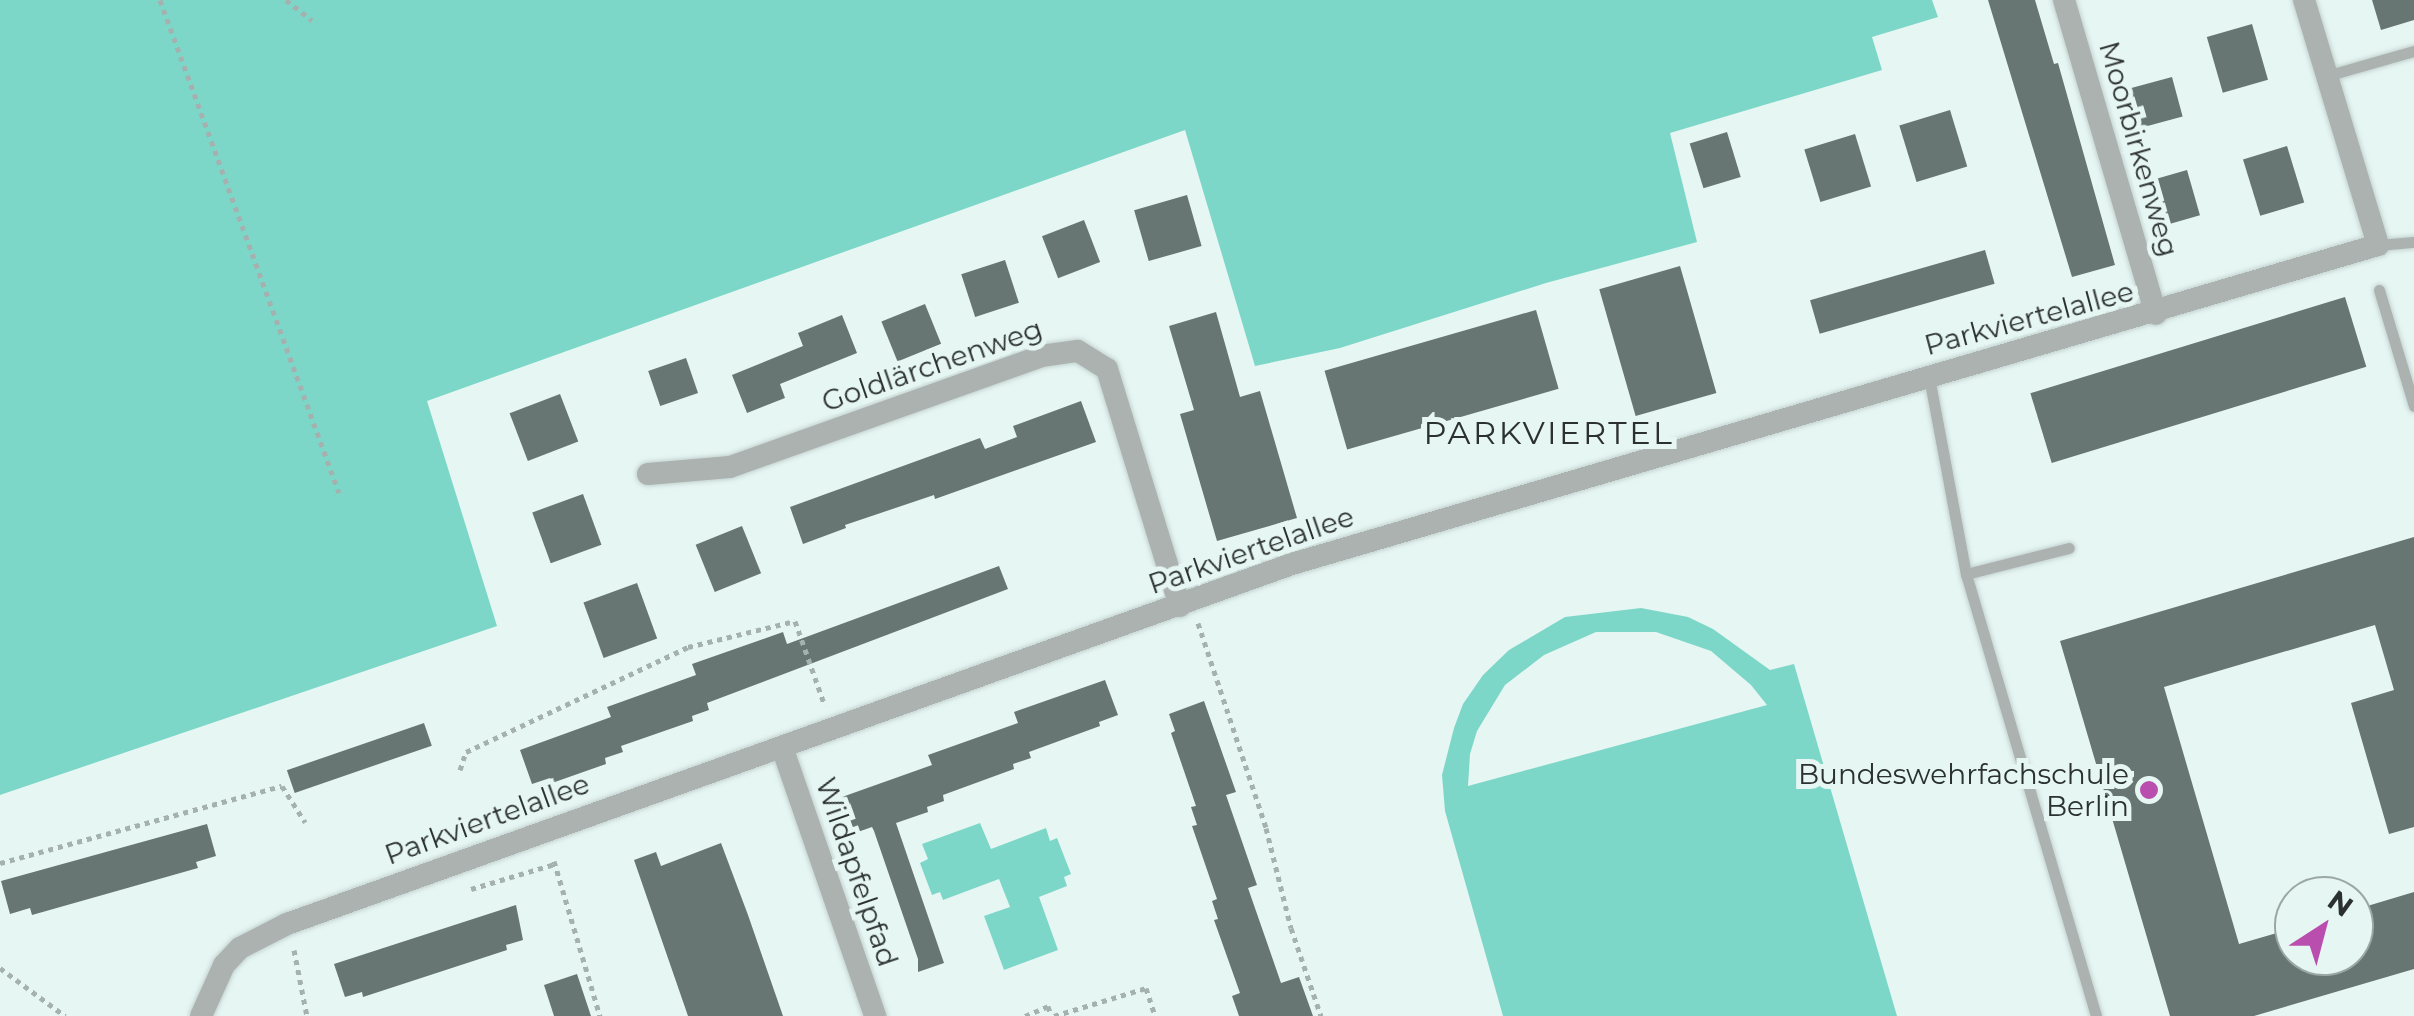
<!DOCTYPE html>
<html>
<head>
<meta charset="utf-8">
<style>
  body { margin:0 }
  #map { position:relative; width:2414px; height:1016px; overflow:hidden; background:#e6f6f3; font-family:Montserrat,sans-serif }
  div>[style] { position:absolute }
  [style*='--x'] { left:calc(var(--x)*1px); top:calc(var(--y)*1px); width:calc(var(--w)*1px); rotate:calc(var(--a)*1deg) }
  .green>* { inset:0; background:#7dd7c8 }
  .building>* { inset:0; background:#687673; transform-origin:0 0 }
  .path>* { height:5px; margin-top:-2.5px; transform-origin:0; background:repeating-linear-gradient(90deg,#a5b1af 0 5px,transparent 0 10px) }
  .roads { filter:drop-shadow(0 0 2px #c4d3d0) drop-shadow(0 0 2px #c4d3d0) }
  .service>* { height:11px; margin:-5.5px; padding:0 5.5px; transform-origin:5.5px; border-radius:5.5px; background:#abb2b0 }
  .minor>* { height:22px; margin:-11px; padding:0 11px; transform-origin:11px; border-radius:11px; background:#abb2b0 }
  .dots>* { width:28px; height:28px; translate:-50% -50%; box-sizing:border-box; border:5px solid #e6f6f3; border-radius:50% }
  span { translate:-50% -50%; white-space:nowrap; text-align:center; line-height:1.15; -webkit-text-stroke:10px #e6f6f3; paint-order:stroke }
  .street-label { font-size:28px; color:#2b3130 }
  .poi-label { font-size:28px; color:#2b3130 }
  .right { translate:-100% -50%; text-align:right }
  .quarter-label { font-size:32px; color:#2b3130; letter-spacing:2.5px }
  .north { position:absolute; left:2274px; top:876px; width:100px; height:100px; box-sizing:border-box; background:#e6f6f3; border:2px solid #9ba7a5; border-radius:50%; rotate:36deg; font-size:28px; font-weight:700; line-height:40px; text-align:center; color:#2b3130 }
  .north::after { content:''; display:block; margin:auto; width:35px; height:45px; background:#ba4eae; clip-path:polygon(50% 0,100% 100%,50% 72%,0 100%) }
</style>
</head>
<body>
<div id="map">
  <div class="green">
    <i style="clip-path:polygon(0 0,1932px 0,1938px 17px,1872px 37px,1882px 70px,1670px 133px,1697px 242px,1546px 283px,1340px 348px,1255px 366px,1185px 130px,427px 401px,497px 626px,0 795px)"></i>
    <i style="clip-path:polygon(evenodd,1641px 608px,1688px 617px,1713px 629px,1770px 670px,1794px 664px,1897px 1016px,1503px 1016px,1445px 811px,1442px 775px,1454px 728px,1463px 704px,1483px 675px,1509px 650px,1565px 617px,1641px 608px,1596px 632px,1656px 632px,1711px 651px,1751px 685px,1767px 705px,1468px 786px,1470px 754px,1477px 731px,1505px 685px,1544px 655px,1596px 632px)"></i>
    <i style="clip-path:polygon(980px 823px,991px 849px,1046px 828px,1050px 841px,1057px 838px,1071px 874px,1064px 877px,1067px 886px,1039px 897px,1058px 950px,1004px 970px,984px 916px,1010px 907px,999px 879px,943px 900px,940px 892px,932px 895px,920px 863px,928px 859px,922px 844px)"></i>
  </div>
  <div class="building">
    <i style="clip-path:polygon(1988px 0,2035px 0,2054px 64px,2058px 63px,2115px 265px,2072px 277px)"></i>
    <i style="clip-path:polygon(2372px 0,2414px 0,2414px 20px,2381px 30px)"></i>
    <i style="left:2252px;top:24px;width:58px;height:47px;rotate:74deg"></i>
    <i style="left:2172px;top:77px;width:41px;height:45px;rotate:75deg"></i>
    <i style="left:1950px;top:110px;width:59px;height:53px;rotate:73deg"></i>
    <i style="left:1727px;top:132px;width:47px;height:39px;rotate:73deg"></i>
    <i style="left:1855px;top:134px;width:55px;height:53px;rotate:73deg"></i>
    <i style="left:2287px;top:146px;width:59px;height:46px;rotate:73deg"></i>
    <i style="left:2187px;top:170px;width:47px;height:47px;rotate:74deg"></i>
    <i style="left:1187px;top:195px;width:53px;height:55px;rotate:74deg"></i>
    <i style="left:1084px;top:220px;width:45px;height:45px;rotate:69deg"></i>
    <i style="left:1985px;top:250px;width:35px;height:182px;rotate:74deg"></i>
    <i style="left:1005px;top:260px;width:45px;height:46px;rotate:72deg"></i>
    <i style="left:1680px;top:266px;width:132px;height:84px;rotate:74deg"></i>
    <i style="left:2345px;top:297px;width:73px;height:329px;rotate:73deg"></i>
    <i style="left:925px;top:304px;width:43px;height:47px;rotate:68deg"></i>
    <i style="left:1536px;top:310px;width:82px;height:220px;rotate:74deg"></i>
    <i style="clip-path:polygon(1216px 312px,1240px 397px,1260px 391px,1297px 518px,1217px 541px,1180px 414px,1194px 410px,1169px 326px)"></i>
    <i style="clip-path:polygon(842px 315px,857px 353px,780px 384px,785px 398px,747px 413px,732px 375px,803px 346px,798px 333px)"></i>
    <i style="left:686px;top:358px;width:37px;height:40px;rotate:71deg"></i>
    <i style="left:560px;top:394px;width:51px;height:54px;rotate:69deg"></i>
    <i style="clip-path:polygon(1081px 401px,1096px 442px,935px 499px,934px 495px,845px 525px,846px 528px,803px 544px,790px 507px,980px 438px,985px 449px,1017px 437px,1013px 426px)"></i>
    <i style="left:583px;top:494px;width:54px;height:54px;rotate:70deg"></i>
    <i style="left:742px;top:526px;width:51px;height:50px;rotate:68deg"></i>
    <i style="clip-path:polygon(2414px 537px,2414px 827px,2389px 834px,2351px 703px,2394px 690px,2375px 625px,2164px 687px,2239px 944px,2294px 928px,2294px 956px,2354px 956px,2354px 910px,2414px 892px,2414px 969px,2254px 1016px,2170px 1016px,2060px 641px)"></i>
    <i style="clip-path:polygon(999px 566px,1008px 589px,707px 703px,709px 710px,692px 716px,693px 721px,621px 746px,623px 752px,605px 758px,606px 764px,552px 783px,550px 778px,532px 784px,520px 750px,611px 717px,607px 707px,696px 675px,692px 664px,783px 632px,787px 644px)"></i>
    <i style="left:637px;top:583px;width:59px;height:57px;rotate:70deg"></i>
    <i style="clip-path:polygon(1105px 680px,1118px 715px,1099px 722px,1100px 726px,1029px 752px,1031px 758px,1013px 764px,1014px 769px,943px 795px,944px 801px,927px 807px,928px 812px,896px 823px,944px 963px,918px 972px,918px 959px,874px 831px,872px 827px,855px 833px,842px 797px,932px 765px,928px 755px,1018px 723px,1014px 712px)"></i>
    <i style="clip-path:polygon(1204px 701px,1236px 792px,1226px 795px,1257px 885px,1248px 888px,1281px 983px,1299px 977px,1313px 1016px,1239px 1016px,1232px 996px,1240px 993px,1214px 920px,1218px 919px,1212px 901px,1217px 899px,1192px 826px,1197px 825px,1191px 807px,1196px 806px,1171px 733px,1175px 731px,1169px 714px)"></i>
    <i style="left:424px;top:723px;width:24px;height:145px;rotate:71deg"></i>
    <i style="clip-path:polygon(207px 824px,216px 856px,196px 862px,198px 868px,32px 915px,30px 908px,10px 914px,1px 881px)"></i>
    <i style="clip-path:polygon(721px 843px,748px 915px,783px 1016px,688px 1016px,634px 860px,656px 852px,661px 866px)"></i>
    <i style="clip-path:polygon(516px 905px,523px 940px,506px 945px,507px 950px,363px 997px,362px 992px,345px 997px,334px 964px)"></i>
    <i style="clip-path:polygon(577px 974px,591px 1016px,554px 1016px,544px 985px)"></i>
  </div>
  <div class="path">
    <i style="--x:160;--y:0;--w:524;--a:70.04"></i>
    <i style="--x:286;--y:0;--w:33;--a:38"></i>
    <i style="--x:1198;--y:623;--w:216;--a:71.6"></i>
    <i style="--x:1266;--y:828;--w:103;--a:76"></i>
    <i style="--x:1291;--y:928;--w:93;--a:71.2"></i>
    <i style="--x:460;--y:770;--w:19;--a:-72"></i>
    <i style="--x:466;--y:752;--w:246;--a:-25.3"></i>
    <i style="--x:688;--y:647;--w:110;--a:-13.7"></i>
    <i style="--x:795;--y:621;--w:90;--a:70.6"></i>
    <i style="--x:554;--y:861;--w:162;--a:73.5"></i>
    <i style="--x:0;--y:863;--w:292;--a:-15.3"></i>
    <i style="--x:282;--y:786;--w:43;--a:57.4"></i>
    <i style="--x:471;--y:889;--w:88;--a:-16.6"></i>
    <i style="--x:294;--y:950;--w:67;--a:78.9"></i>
    <i style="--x:0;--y:968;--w:81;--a:36.4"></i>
    <i style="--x:1025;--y:1016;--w:25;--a:-23"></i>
    <i style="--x:1048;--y:1006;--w:10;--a:73"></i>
    <i style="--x:1054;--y:1016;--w:96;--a:-16.9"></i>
    <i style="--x:1146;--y:988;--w:29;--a:72"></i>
  </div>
  <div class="roads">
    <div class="service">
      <i style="--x:2326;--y:76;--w:91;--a:-15.9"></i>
      <i style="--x:2378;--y:245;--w:36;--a:-5"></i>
      <i style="--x:2379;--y:290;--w:121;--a:73.2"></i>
      <i style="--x:1929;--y:377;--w:200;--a:79.4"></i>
      <i style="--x:1966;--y:574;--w:461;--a:73.6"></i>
      <i style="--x:1966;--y:574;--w:106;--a:-14.2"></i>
    </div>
    <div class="minor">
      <i style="--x:2064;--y:0;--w:327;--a:73.7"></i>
      <i style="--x:648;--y:474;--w:82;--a:-4.9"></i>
      <i style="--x:730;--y:467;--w:330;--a:-19.6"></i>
      <i style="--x:1041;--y:356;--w:37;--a:-8"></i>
      <i style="--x:1078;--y:351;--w:34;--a:32"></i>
      <i style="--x:1107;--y:369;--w:248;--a:72.9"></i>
      <i style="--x:782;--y:747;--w:285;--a:70.9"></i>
      <i style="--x:201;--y:1016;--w:56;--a:-65.7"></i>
      <i style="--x:224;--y:965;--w:23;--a:-47"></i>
      <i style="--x:240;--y:948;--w:53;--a:-27.1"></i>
      <i style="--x:287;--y:924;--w:1068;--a:-19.71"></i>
      <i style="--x:1292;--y:564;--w:1132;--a:-16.37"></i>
      <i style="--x:2378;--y:245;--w:256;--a:-106.8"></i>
    </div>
  </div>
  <div class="dots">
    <i style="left:2149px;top:790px;background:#ba4eae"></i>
  </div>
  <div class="street-label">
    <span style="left:2139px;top:149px;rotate:74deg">Moorbirkenweg</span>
    <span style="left:2029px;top:318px;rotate:-15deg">Parkviertelallee</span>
    <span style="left:932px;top:365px;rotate:-19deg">Goldlärchenweg</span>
    <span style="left:1251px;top:550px;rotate:-19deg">Parkviertelallee</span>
    <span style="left:487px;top:819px;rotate:-20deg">Parkviertelallee</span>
    <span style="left:857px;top:872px;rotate:71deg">Wildapfelpfad</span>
  </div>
  <div class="poi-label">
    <span class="right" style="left:2129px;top:790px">Bundeswehrfachschule<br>Berlin</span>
  </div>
  <div class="quarter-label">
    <span style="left:1549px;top:433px">PARKVIERTEL</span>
  </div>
  <div class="north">N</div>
</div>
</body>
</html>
